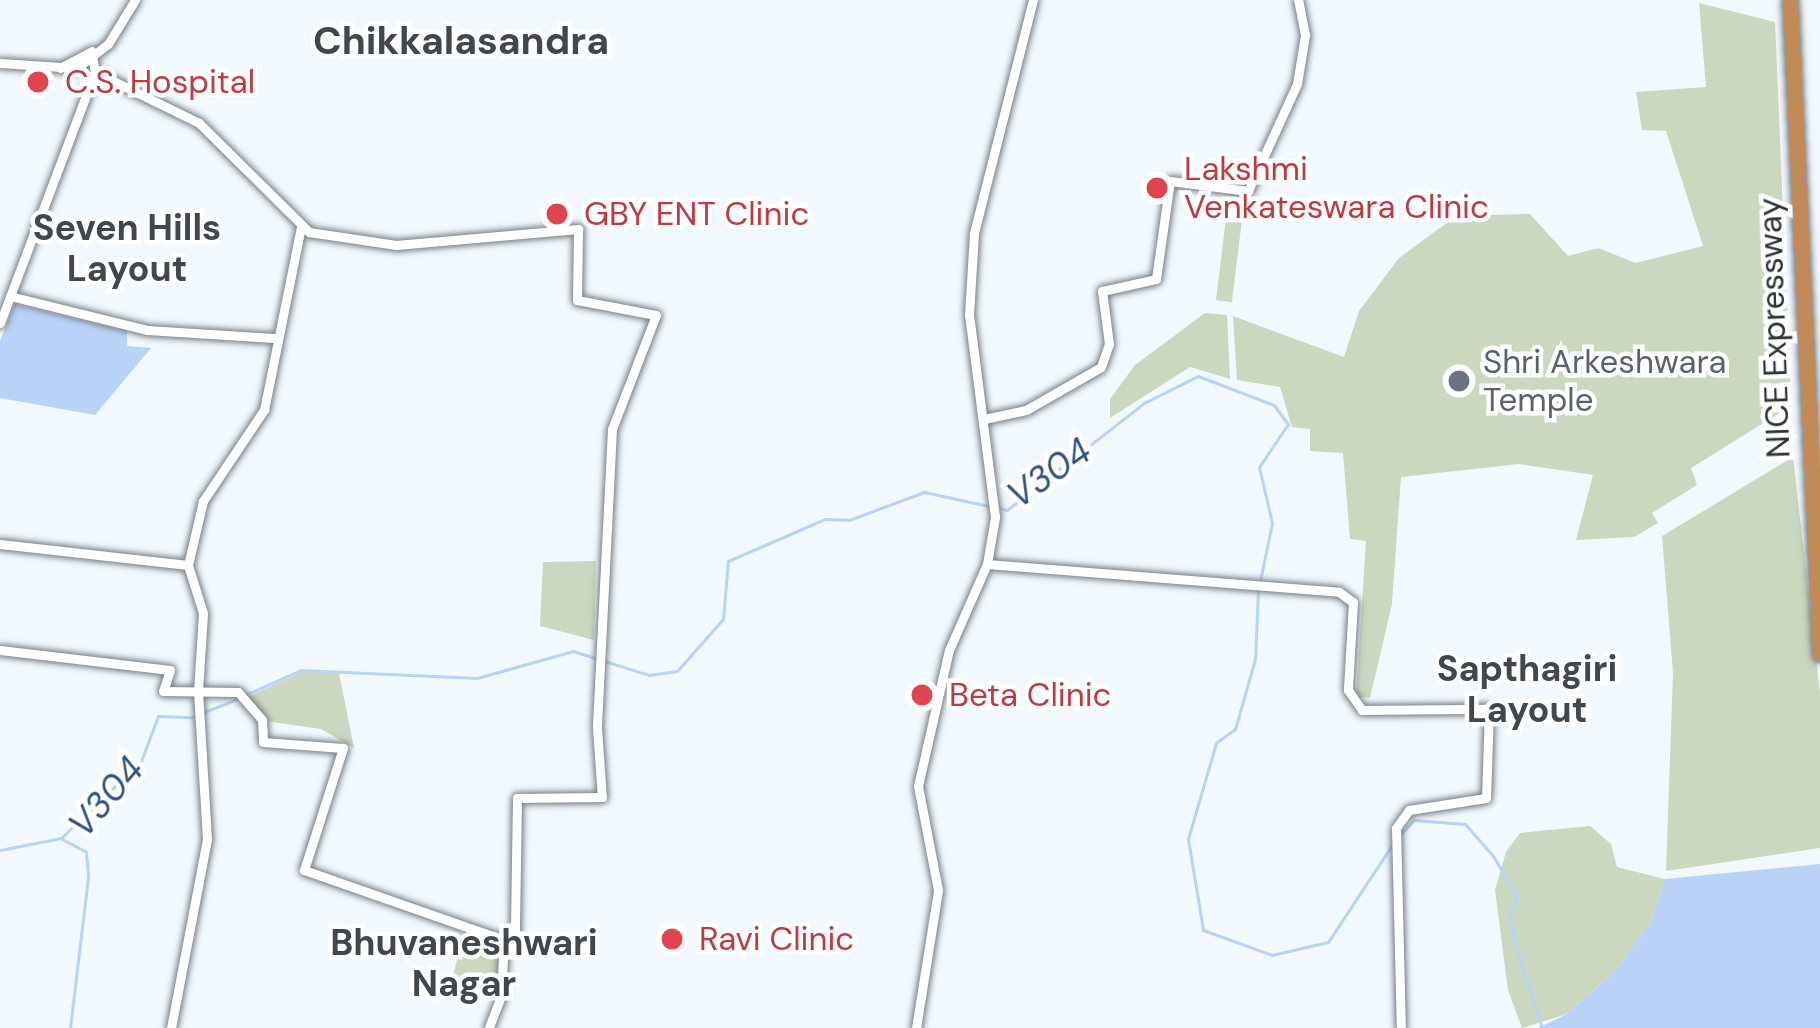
<!DOCTYPE html>
<html>
<head>
<meta charset="utf-8">
<style>
  body { margin:0 }
  #map { position:relative; width:1820px; height:1028px; overflow:hidden; background:#f1f9ff; font-family:"DM Sans",sans-serif }
  div>[style] { position:absolute }
  [style*='--x'] { left:calc(var(--x)*1px); top:calc(var(--y)*1px); width:calc(var(--w)*1px); rotate:calc(var(--a)*1deg) }
  .green>* { inset:0; background:#cbd7be; transform-origin:0 0 }
  .water>* { inset:0; background:#b8d3f7 }
  .stream>* { height:3px; margin:-1.5px; padding:0 1.5px; transform-origin:1.5px; border-radius:1.5px; background:#b8d3f7 }
  .roads { filter:drop-shadow(0 0 3px #7a8086) drop-shadow(0 0 3px #7a8086) }
  .secondary>* { height:9px; margin:-4.5px; padding:0 4.5px; transform-origin:4.5px; border-radius:4.5px; background:#fff }
  .highway>* { height:15px; margin:-7.5px; padding:0 7.5px; transform-origin:7.5px; border-radius:7.5px; background:#c28a56 }
  .dots>* { width:33px; height:33px; translate:-50% -50%; box-sizing:border-box; border:6px solid #fff; border-radius:50% }
  span { translate:-50% -50%; white-space:nowrap; text-align:center; line-height:1.15; -webkit-text-stroke:9px #fff; paint-order:stroke }
  .health-label { font-size:33px; color:#be3a42 }
  .left { translate:0 -50%; text-align:left }
  .street-label { font-size:33px; color:#2f3234 }
  .worship-label { font-size:33px; color:#5b616d }
  .neighbourhood-label { font-size:36px; color:#41474c; font-weight:700 }
  .water-label { font-size:36px; color:#2e5382; font-style:italic }
  .quarter-label { font-size:39px; color:#41474c; font-weight:700 }
</style>
</head>
<body>
<div id="map">
  <div class="green">
    <i style="clip-path:polygon(1699px 3px,1775px 22px,1791px 406px,1691px 468px,1697px 485px,1652px 513px,1658px 523px,1634px 537px,1576px 540px,1593px 475px,1519px 464px,1401px 477px,1392px 604px,1370px 698px,1356px 697px,1366px 541px,1350px 539px,1343px 453px,1310px 451px,1310px 429px,1292px 427px,1280px 387px,1237px 380px,1233px 316px,1344px 357px,1359px 311px,1399px 258px,1456px 216px,1530px 214px,1568px 256px,1598px 248px,1636px 263px,1703px 246px,1666px 131px,1642px 130px,1636px 92px,1706px 87px)"></i>
    <i style="left:1229px;top:194px;width:16px;height:107px;rotate:7deg"></i>
    <i style="clip-path:polygon(1205px 313px,1227px 315px,1230px 379px,1190px 367px,1110px 418px,1110px 399px,1135px 365px)"></i>
    <i style="clip-path:polygon(1793px 457px,1820px 693px,1820px 848px,1666px 871px,1673px 673px,1662px 536px)"></i>
    <i style="clip-path:polygon(596px 561px,594px 640px,540px 626px,543px 562px)"></i>
    <i style="clip-path:polygon(302px 672px,339px 673px,354px 748px,321px 729px,265px 721px,247px 697px)"></i>
    <i style="clip-path:polygon(1590px 826px,1611px 844px,1617px 867px,1665px 879px,1651px 922px,1615px 971px,1567px 1014px,1522px 1028px,1508px 990px,1495px 890px,1506px 852px,1520px 833px)"></i>
    <i style="clip-path:polygon(465px 929px,497px 945px,498px 995px,452px 979px)"></i>
  </div>
  <div class="water">
    <i style="clip-path:polygon(15px 304px,127px 331px,127px 346px,151px 348px,95px 415px,0 398px,0 341px)"></i>
    <i style="clip-path:polygon(1820px 864px,1820px 1028px,1538px 1028px,1567px 1014px,1615px 971px,1651px 922px,1665px 879px)"></i>
  </div>
  <div class="stream">
    <i style="--x:998;--y:508;--w:9;--a:13"></i>
    <i style="--x:1007;--y:510;--w:174;--a:-38"></i>
    <i style="--x:1144;--y:403;--w:60;--a:-26.6"></i>
    <i style="--x:1198;--y:376;--w:81;--a:20.9"></i>
    <i style="--x:1274;--y:405;--w:24;--a:54"></i>
    <i style="--x:1288;--y:424;--w:52;--a:124"></i>
    <i style="--x:1259;--y:467;--w:57;--a:76.9"></i>
    <i style="--x:1272;--y:523;--w:59;--a:101.7"></i>
    <i style="--x:1258;--y:591;--w:68;--a:92.5"></i>
    <i style="--x:1255;--y:659;--w:73;--a:105.9"></i>
    <i style="--x:1235;--y:729;--w:24;--a:144"></i>
    <i style="--x:1216;--y:743;--w:100;--a:106.3"></i>
    <i style="--x:1188;--y:839;--w:92;--a:80.6"></i>
    <i style="--x:1203;--y:930;--w:73;--a:19.9"></i>
    <i style="--x:1272;--y:955;--w:57;--a:-13.1"></i>
    <i style="--x:1328;--y:942;--w:120;--a:-56.6"></i>
    <i style="--x:245;--y:695;--w:61;--a:-24.1"></i>
    <i style="--x:301;--y:670;--w:176;--a:2.6"></i>
    <i style="--x:477;--y:678;--w:100;--a:-15.7"></i>
    <i style="--x:573;--y:651;--w:80;--a:17.5"></i>
    <i style="--x:649;--y:675;--w:28;--a:-8"></i>
    <i style="--x:677;--y:671;--w:69;--a:-48.5"></i>
    <i style="--x:723;--y:619;--w:58;--a:-85.1"></i>
    <i style="--x:728;--y:561;--w:106;--a:-23.4"></i>
    <i style="--x:825;--y:519;--w:24;--a:2"></i>
    <i style="--x:849;--y:520;--w:80;--a:-20.5"></i>
    <i style="--x:924;--y:492;--w:66;--a:12.3"></i>
    <i style="--x:1400;--y:835;--w:21;--a:-47"></i>
    <i style="--x:1414;--y:820;--w:51;--a:4.5"></i>
    <i style="--x:1465;--y:824;--w:43;--a:48.8"></i>
    <i style="--x:1493;--y:856;--w:47;--a:59"></i>
    <i style="--x:1517;--y:896;--w:21;--a:109"></i>
    <i style="--x:1510;--y:916;--w:34;--a:80"></i>
    <i style="--x:1516;--y:949;--w:83;--a:71.8"></i>
    <i style="--x:62;--y:839;--w:27;--a:28"></i>
    <i style="--x:86;--y:852;--w:25;--a:85"></i>
    <i style="--x:88;--y:877;--w:152;--a:96.8"></i>
    <i style="--x:0;--y:850;--w:62;--a:-11.1"></i>
    <i style="--x:61;--y:838;--w:111;--a:-43.9"></i>
    <i style="--x:141;--y:761;--w:48;--a:-69.3"></i>
    <i style="--x:158;--y:716;--w:34;--a:2"></i>
    <i style="--x:192;--y:717;--w:48;--a:-21.8"></i>
  </div>
  <div class="roads">
    <div class="secondary">
      <i style="--x:0;--y:63;--w:77;--a:3.7"></i>
      <i style="--x:77;--y:68;--w:39;--a:-38"></i>
      <i style="--x:108;--y:44;--w:52;--a:-58.5"></i>
      <i style="--x:60;--y:68;--w:36;--a:-28"></i>
      <i style="--x:95;--y:72;--w:116;--a:26.1"></i>
      <i style="--x:199;--y:123;--w:155;--a:44.7"></i>
      <i style="--x:309;--y:232;--w:88;--a:8.5"></i>
      <i style="--x:396;--y:245;--w:183;--a:-5"></i>
      <i style="--x:578;--y:229;--w:71;--a:90.8"></i>
      <i style="--x:577;--y:300;--w:80;--a:10.8"></i>
      <i style="--x:656;--y:315;--w:122;--a:111.1"></i>
      <i style="--x:612;--y:429;--w:299;--a:92.9"></i>
      <i style="--x:597;--y:728;--w:69;--a:85.9"></i>
      <i style="--x:602;--y:797;--w:85;--a:179.3"></i>
      <i style="--x:517;--y:798;--w:133;--a:90.9"></i>
      <i style="--x:515;--y:931;--w:14;--a:141"></i>
      <i style="--x:10;--y:296;--w:141;--a:13.9"></i>
      <i style="--x:147;--y:330;--w:127;--a:3.6"></i>
      <i style="--x:0;--y:323;--w:268;--a:-69.3"></i>
      <i style="--x:95;--y:72;--w:20;--a:-101"></i>
      <i style="--x:984;--y:419;--w:43;--a:-12.1"></i>
      <i style="--x:1026;--y:410;--w:86;--a:-29.8"></i>
      <i style="--x:1101;--y:367;--w:24;--a:-71"></i>
      <i style="--x:1109;--y:344;--w:53;--a:-97.5"></i>
      <i style="--x:1102;--y:291;--w:55;--a:-12.5"></i>
      <i style="--x:1156;--y:279;--w:99;--a:-81.9"></i>
      <i style="--x:1170;--y:181;--w:79;--a:7.3"></i>
      <i style="--x:1248;--y:191;--w:118;--a:-65.4"></i>
      <i style="--x:1297;--y:84;--w:50;--a:-80.7"></i>
      <i style="--x:1305;--y:35;--w:36;--a:-101"></i>
      <i style="--x:0;--y:544;--w:189;--a:6.4"></i>
      <i style="--x:987;--y:564;--w:353;--a:4.5"></i>
      <i style="--x:1339;--y:592;--w:17;--a:36"></i>
      <i style="--x:1353;--y:602;--w:88;--a:93.3"></i>
      <i style="--x:1348;--y:690;--w:24;--a:55"></i>
      <i style="--x:1362;--y:710;--w:127;--a:-0.5"></i>
      <i style="--x:1489;--y:709;--w:89;--a:91.9"></i>
      <i style="--x:1486;--y:798;--w:78;--a:171.1"></i>
      <i style="--x:1409;--y:810;--w:22;--a:126"></i>
      <i style="--x:1396;--y:828;--w:200;--a:88.6"></i>
      <i style="--x:0;--y:650;--w:171;--a:6.7"></i>
      <i style="--x:170;--y:670;--w:22;--a:108"></i>
      <i style="--x:163;--y:691;--w:75;--a:0.8"></i>
      <i style="--x:238;--y:692;--w:37;--a:49"></i>
      <i style="--x:262;--y:720;--w:22;--a:87"></i>
      <i style="--x:263;--y:742;--w:80;--a:4.3"></i>
      <i style="--x:343;--y:748;--w:128;--a:107.7"></i>
      <i style="--x:304;--y:870;--w:212;--a:19.3"></i>
      <i style="--x:504;--y:940;--w:56;--a:93.1"></i>
      <i style="--x:501;--y:996;--w:34;--a:111"></i>
      <i style="--x:171;--y:1028;--w:192;--a:-79.2"></i>
      <i style="--x:207;--y:839;--w:148;--a:-93.5"></i>
      <i style="--x:198;--y:691;--w:78;--a:-86.3"></i>
      <i style="--x:203;--y:613;--w:50;--a:-107.4"></i>
      <i style="--x:188;--y:565;--w:66;--a:-76.8"></i>
      <i style="--x:203;--y:501;--w:110;--a:-56.2"></i>
      <i style="--x:264;--y:410;--w:187;--a:-78.6"></i>
      <i style="--x:916;--y:1028;--w:140;--a:-80.9"></i>
      <i style="--x:938;--y:890;--w:106;--a:-100.9"></i>
      <i style="--x:918;--y:786;--w:139;--a:-77.2"></i>
      <i style="--x:949;--y:650;--w:94;--a:-66.2"></i>
      <i style="--x:987;--y:564;--w:48;--a:-80.3"></i>
      <i style="--x:995;--y:517;--w:204;--a:-97.3"></i>
      <i style="--x:969;--y:315;--w:82;--a:-86.5"></i>
      <i style="--x:974;--y:233;--w:240;--a:-75.8"></i>
    </div>
    <div class="highway">
      <i style="--x:1790;--y:0;--w:655;--a:87.37"></i>
    </div>
  </div>
  <div class="dots">
    <i style="left:38px;top:82px;background:#e0444e"></i>
    <i style="left:1157px;top:188px;background:#e0444e"></i>
    <i style="left:557px;top:214px;background:#e0444e"></i>
    <i style="left:1459px;top:381px;background:#6b7280"></i>
    <i style="left:922px;top:695px;background:#e0444e"></i>
    <i style="left:672px;top:939px;background:#e0444e"></i>
  </div>
  <div class="health-label">
    <span class="left" style="left:65px;top:82px">C.S. Hospital</span>
    <span class="left" style="left:1184px;top:188px">Lakshmi<br>Venkateswara Clinic</span>
    <span class="left" style="left:584px;top:214px">GBY ENT Clinic</span>
    <span class="left" style="left:949px;top:695px">Beta Clinic</span>
    <span class="left" style="left:699px;top:939px">Ravi Clinic</span>
  </div>
  <div class="street-label">
    <span style="left:1774px;top:328px;rotate:-92deg">NICE Expressway</span>
  </div>
  <div class="worship-label">
    <span class="left" style="left:1483px;top:381px">Shri Arkeshwara<br>Temple</span>
  </div>
  <div class="neighbourhood-label">
    <span style="left:127px;top:248px">Seven Hills<br>Layout</span>
    <span style="left:1527px;top:689px">Sapthagiri<br>Layout</span>
    <span style="left:464px;top:963px">Bhuvaneshwari<br>Nagar</span>
  </div>
  <div class="water-label">
    <span style="left:1049px;top:473px;rotate:-35deg">V304</span>
    <span style="left:106px;top:797px;rotate:-49deg">V304</span>
  </div>
  <div class="quarter-label">
    <span style="left:461px;top:41px">Chikkalasandra</span>
  </div>
</div>
</body>
</html>
